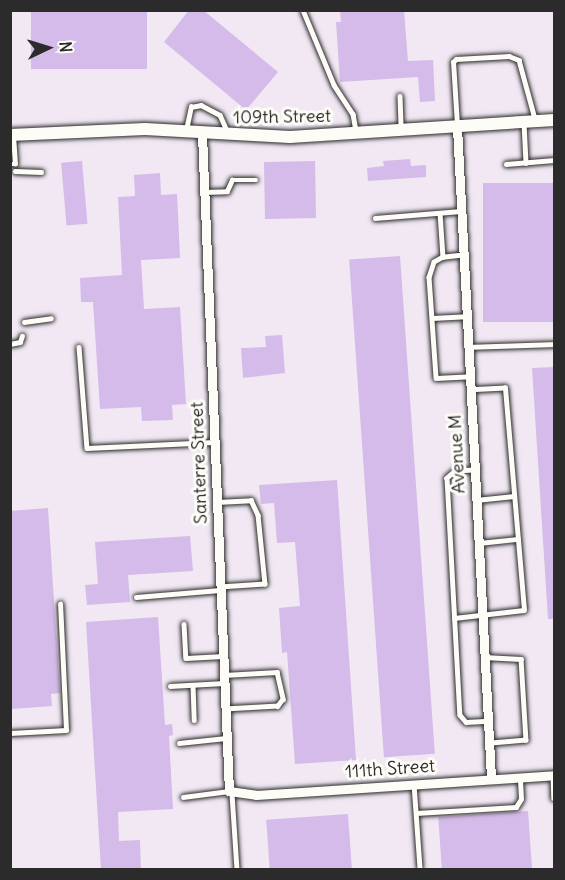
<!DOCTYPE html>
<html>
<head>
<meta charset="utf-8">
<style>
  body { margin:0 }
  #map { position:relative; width:565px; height:880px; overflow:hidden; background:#fdfcf7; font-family:Delius,sans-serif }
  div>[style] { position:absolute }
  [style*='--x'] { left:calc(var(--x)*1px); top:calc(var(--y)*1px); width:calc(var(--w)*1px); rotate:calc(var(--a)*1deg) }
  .built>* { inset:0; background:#f1e8f3; transform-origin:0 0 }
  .building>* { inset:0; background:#d5bbe9; transform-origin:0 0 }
  .roads { filter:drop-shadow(0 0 2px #2b2b2b) drop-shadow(0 0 2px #2b2b2b) }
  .service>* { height:4.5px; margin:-2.25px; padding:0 2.25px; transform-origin:2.25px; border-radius:2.25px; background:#fdfcf7 }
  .minor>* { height:9px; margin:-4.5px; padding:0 4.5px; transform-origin:4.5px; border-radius:4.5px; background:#fdfcf7 }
  .tertiary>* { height:12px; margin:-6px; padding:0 6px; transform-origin:6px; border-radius:6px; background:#fdfcf7 }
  span { translate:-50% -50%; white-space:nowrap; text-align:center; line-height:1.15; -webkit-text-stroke:6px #fdfcf7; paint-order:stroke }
  .street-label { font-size:18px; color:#2b2b2b }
  .frame { position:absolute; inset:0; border:12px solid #2b2b2b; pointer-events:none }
  .north { position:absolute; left:18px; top:18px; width:60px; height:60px; -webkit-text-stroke:4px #fdfcf7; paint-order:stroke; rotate:86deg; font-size:16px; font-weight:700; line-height:24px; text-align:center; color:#2b2b2b }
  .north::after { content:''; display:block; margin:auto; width:21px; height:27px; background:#2b2b2b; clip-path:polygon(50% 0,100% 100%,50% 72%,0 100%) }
</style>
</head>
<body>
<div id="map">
  <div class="built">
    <i style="left:11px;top:11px;width:543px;height:858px"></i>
  </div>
  <div class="building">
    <i style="left:31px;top:10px;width:116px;height:59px"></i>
    <i style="clip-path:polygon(189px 10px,203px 10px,278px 72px,246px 110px,164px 42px)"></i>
    <i style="clip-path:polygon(340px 10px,404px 10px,408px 61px,433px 60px,435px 101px,420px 102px,418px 77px,340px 82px,336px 22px,341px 22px)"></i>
    <i style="clip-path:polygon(410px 159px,411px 166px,426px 165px,426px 177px,368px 181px,367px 168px,384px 166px,383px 161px)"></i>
    <i style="left:82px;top:161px;width:63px;height:21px;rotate:85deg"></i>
    <i style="left:315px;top:161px;width:57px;height:51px;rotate:89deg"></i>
    <i style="clip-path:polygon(160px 173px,161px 195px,177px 194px,180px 258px,141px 260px,144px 309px,180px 307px,186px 404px,172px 405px,173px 420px,142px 421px,141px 407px,100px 409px,93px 302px,81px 302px,80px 278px,122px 275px,118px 197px,135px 196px,134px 175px)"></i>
    <i style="left:555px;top:183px;width:139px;height:72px;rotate:90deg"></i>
    <i style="left:400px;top:256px;width:499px;height:51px;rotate:86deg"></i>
    <i style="clip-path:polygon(282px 335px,285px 373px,243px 378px,241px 348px,266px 347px,265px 336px)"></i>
    <i style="clip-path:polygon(555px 367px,555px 619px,548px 619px,532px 368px)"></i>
    <i style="clip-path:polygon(337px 480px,356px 760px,295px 764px,287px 652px,282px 653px,279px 608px,300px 606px,295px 542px,277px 543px,274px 503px,261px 504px,259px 485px)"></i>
    <i style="clip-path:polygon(48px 508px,60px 693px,51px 694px,52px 706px,12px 709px,10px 511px)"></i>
    <i style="clip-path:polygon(190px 536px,193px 571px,128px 575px,130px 602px,87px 605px,85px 585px,98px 584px,95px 542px)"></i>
    <i style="clip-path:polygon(158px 617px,165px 725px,172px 724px,173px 735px,169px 736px,173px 809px,118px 812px,119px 841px,140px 840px,141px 870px,101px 870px,86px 622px)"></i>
    <i style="left:528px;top:811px;width:59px;height:90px;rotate:86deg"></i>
    <i style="left:348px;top:814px;width:56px;height:82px;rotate:86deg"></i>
  </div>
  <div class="roads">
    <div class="service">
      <i style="--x:303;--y:10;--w:81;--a:67.5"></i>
      <i style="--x:334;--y:85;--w:35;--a:57"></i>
      <i style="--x:353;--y:114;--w:17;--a:80"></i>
      <i style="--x:400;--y:96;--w:34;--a:88"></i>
      <i style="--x:524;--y:123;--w:40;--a:87.1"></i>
      <i style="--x:457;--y:125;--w:63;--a:-93.6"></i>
      <i style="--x:453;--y:62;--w:4;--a:-45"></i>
      <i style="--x:456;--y:59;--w:53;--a:-3.2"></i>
      <i style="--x:509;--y:56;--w:11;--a:22"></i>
      <i style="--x:519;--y:60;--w:61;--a:74.8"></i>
      <i style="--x:186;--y:130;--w:24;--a:-78"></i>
      <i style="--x:191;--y:107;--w:10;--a:-11"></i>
      <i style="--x:201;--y:105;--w:21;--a:28"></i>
      <i style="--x:220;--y:115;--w:17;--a:66"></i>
      <i style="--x:10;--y:164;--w:5;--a:0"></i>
      <i style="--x:15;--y:164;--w:27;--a:-94"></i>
      <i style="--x:506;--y:164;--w:48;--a:-4.8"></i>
      <i style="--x:15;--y:171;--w:26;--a:2"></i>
      <i style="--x:204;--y:192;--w:23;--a:-2"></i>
      <i style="--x:227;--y:191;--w:12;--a:-66"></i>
      <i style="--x:232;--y:180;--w:24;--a:0"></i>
      <i style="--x:440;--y:213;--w:44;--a:86.1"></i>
      <i style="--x:375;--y:218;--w:86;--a:-4.7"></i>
      <i style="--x:463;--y:255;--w:20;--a:174"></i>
      <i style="--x:443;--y:257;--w:10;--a:151"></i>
      <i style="--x:434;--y:262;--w:16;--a:108"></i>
      <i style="--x:429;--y:277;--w:101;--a:86"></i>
      <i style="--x:436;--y:378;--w:34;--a:-3"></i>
      <i style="--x:432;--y:318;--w:34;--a:-3"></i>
      <i style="--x:24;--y:322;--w:27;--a:-8"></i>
      <i style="--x:10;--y:344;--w:10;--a:-11"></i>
      <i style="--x:20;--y:342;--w:6;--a:-72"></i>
      <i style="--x:79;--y:347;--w:101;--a:85.5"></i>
      <i style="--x:87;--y:448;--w:127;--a:-2.7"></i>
      <i style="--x:468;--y:347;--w:86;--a:-2"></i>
      <i style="--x:474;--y:470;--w:19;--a:177"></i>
      <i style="--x:455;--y:471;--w:11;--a:139"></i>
      <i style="--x:447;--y:478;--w:237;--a:86.9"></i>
      <i style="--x:460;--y:715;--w:9;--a:49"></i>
      <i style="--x:466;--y:722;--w:22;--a:-3"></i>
      <i style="--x:476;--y:500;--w:38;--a:-6"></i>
      <i style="--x:217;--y:502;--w:34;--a:-3"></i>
      <i style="--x:251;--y:500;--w:17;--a:65"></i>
      <i style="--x:258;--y:515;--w:69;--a:84.2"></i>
      <i style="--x:265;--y:584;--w:45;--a:176.2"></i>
      <i style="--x:479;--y:543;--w:39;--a:-6"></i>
      <i style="--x:136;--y:597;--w:84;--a:-4.8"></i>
      <i style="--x:454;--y:618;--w:70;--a:-6.5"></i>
      <i style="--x:524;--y:610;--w:223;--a:-94.9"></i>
      <i style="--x:505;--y:388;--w:34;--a:177"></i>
      <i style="--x:184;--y:624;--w:34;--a:87"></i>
      <i style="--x:186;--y:658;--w:37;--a:-3"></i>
      <i style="--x:484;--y:657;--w:37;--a:3"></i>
      <i style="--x:521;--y:659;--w:81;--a:86.5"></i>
      <i style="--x:526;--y:740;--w:37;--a:175"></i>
      <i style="--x:224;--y:675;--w:53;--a:-3.2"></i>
      <i style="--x:277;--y:672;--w:28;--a:77"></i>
      <i style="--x:283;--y:699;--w:9;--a:126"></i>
      <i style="--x:278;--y:706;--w:53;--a:176.8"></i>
      <i style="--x:193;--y:685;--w:35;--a:88"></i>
      <i style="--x:170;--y:686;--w:54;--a:-3.2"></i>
      <i style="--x:10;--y:733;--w:56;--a:-3.1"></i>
      <i style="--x:66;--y:730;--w:126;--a:-92.7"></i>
      <i style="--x:179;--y:743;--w:47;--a:-6.1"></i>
      <i style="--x:553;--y:775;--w:23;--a:88"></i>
      <i style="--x:414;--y:784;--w:83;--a:85.9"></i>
      <i style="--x:232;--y:794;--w:76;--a:86.2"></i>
      <i style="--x:183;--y:797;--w:46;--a:-7.4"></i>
      <i style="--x:416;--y:813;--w:100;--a:-3.4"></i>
      <i style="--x:516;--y:807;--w:9;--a:-58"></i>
      <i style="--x:521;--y:799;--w:22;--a:-93"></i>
    </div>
    <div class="minor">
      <i style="--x:457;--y:127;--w:653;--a:87.01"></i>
      <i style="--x:202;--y:134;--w:658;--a:87.65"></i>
      <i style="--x:229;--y:791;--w:27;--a:8"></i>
      <i style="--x:256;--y:795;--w:299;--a:-3.8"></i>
    </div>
    <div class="tertiary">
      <i style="--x:10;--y:135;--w:135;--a:-2.5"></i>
      <i style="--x:145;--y:129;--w:145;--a:3.2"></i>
      <i style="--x:290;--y:137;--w:265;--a:-3.7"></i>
    </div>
  </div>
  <div class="street-label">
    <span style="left:282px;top:117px;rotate:-1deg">109th Street</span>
    <span style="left:457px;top:454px;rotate:-93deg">Avenue M</span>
    <span style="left:199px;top:463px;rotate:-92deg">Santerre Street</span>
    <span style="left:390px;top:769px;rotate:-4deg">111th Street</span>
  </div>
  <div class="frame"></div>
  <div class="north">N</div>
</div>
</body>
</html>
